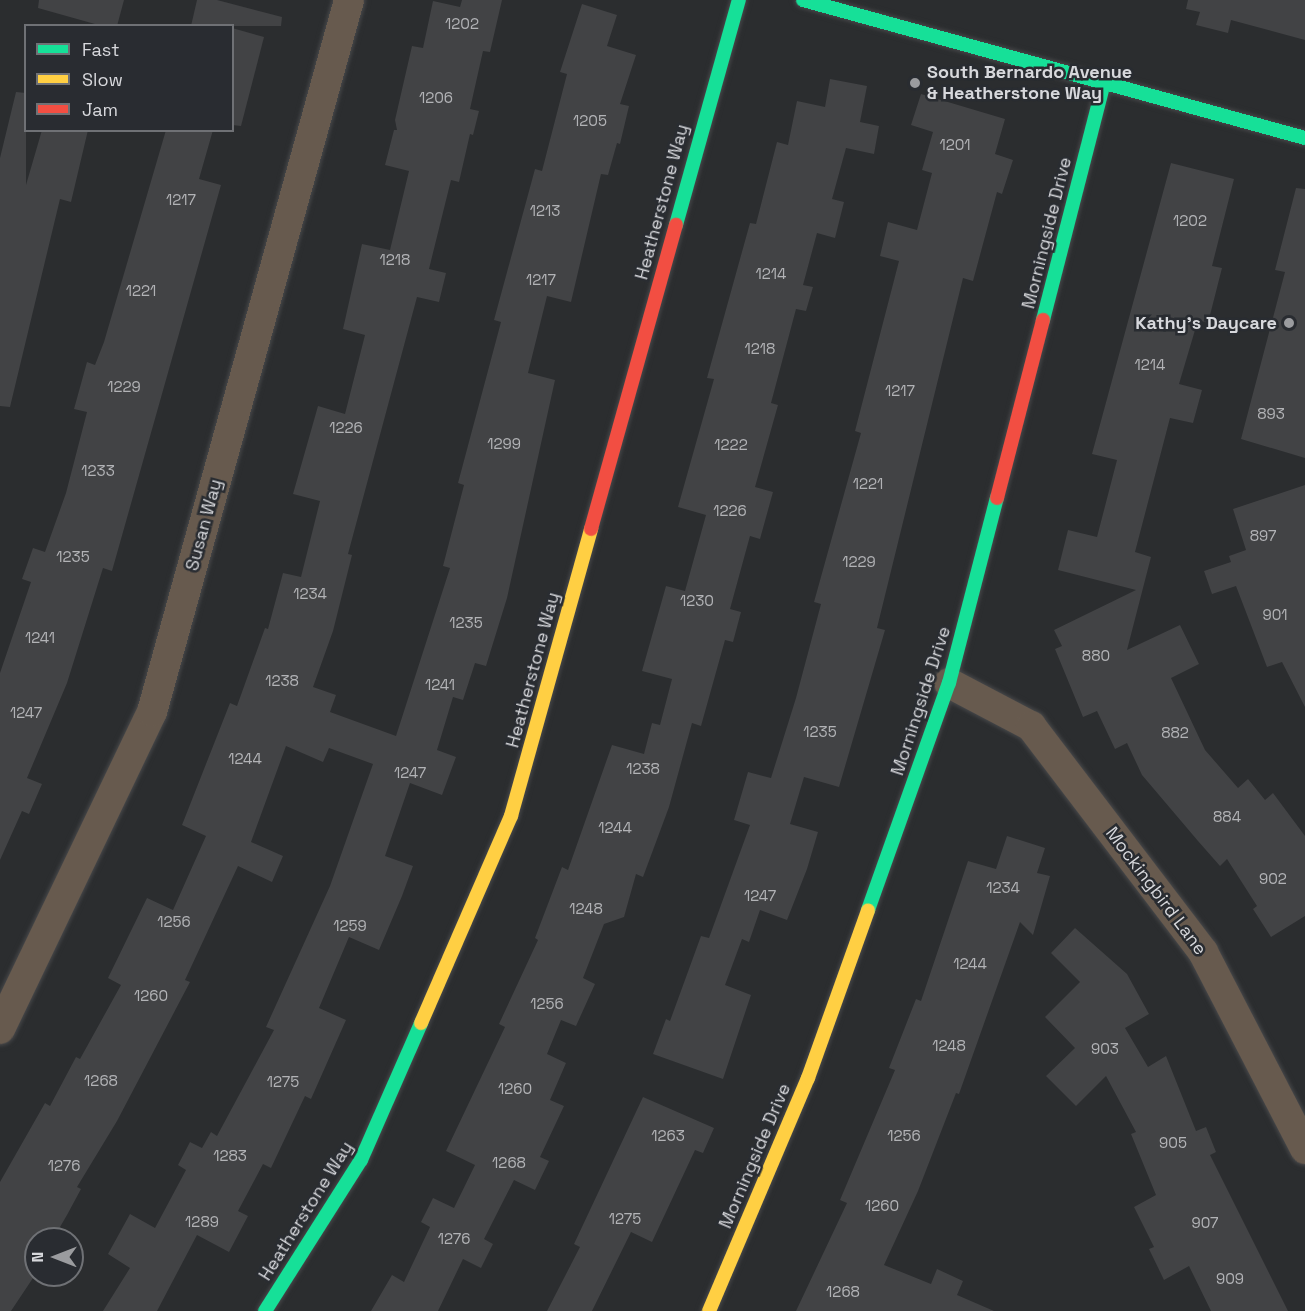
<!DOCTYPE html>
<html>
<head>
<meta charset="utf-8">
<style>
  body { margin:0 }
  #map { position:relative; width:1305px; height:1311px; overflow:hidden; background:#2b2d2f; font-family:"Space Grotesk",sans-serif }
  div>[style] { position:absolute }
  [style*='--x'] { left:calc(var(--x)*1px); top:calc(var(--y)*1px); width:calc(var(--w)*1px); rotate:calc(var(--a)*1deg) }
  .building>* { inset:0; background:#424345 }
  .roads { filter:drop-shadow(0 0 2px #47484a) drop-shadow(0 0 2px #47484a) }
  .street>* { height:30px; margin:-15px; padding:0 15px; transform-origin:15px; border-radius:15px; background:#675a4e }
  .fast>* { height:14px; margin:-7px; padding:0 7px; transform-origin:7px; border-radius:7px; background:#16e098 }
  .slow>* { height:14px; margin:-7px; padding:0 7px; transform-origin:7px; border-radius:7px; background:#ffcf43 }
  .jam>* { height:14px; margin:-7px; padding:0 7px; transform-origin:7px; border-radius:7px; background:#f24e42 }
  .dots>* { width:16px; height:16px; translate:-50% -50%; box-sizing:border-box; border:3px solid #292c31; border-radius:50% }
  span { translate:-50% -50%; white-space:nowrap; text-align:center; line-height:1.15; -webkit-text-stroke:5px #292c31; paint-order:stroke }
  .number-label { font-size:15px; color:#b2b3b6 }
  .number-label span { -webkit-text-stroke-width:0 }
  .poi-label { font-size:18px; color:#d7d8dc; font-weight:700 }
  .left { translate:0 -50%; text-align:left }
  .right { translate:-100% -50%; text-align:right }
  .street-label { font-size:18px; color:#d7d8dc }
  .legend { position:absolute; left:24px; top:24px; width:210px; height:108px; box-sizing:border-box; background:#292c31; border:2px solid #6f7175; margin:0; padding:8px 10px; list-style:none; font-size:18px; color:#d7d8dc }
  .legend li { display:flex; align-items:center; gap:12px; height:30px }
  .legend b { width:30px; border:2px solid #6f7175 }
  .north { position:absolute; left:24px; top:1227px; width:60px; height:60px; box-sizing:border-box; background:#292c31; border:2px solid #6f7175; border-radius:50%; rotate:270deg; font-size:16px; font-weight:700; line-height:24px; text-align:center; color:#d7d8dc }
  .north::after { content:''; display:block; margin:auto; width:21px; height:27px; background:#9b9c9f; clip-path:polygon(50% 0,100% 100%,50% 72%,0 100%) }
</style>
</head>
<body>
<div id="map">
  <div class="building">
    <i style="clip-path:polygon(39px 0,124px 0,117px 26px,102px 26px,38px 8px)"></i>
    <i style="clip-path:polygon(197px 0,217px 0,282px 17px,281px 26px,191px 26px)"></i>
    <i style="clip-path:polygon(462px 0,502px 0,490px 52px,483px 51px,470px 109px,479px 111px,473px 135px,470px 134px,459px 182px,451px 180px,429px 269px,446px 273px,439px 302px,417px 297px,348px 554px,352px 555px,333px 631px,313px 687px,336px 695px,330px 712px,396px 736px,450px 568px,443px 566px,464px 485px,458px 483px,501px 322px,494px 320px,535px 169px,542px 171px,567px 74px,560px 72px,582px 4px,617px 15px,607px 46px,636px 55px,620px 104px,629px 106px,620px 144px,617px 143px,608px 175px,601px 174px,571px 302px,547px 296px,528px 373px,555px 380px,507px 598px,486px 666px,475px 663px,463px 700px,453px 697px,437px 750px,456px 757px,442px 795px,410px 783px,385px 856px,413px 866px,402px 896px,379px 950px,349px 937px,319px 1008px,346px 1020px,311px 1099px,305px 1096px,271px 1168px,263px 1164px,238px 1211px,248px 1216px,229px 1252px,197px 1235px,157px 1311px,103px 1311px,130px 1268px,108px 1254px,130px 1214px,155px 1228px,186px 1170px,178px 1165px,190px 1142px,202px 1148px,211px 1132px,217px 1136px,274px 1030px,266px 1027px,330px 886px,373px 764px,329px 748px,323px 762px,286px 746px,251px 842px,283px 856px,272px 882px,238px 866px,185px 980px,190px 982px,117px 1121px,77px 1187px,81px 1189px,67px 1215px,53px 1239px,36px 1239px,36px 1267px,31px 1275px,35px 1275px,11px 1311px,0 1311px,0 1182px,45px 1103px,50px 1106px,76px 1057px,80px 1059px,121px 985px,108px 978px,147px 898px,173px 910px,206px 836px,182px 825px,230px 703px,237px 706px,265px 628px,268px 629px,283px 573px,301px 577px,320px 501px,293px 494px,318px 406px,345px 414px,365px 335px,343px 329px,362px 244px,390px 250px,409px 171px,385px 165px,394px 130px,397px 130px,395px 120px,412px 46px,423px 48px,433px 1px,460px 7px)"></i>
    <i style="clip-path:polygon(1188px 0,1305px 0,1305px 40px,1231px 20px,1228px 33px,1196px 25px,1200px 12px,1186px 9px)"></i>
    <i style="clip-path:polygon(232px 28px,264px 37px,241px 126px,232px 125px)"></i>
    <i style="clip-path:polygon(830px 79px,867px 86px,860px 122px,879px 126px,874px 154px,846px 148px,832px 199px,844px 202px,835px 238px,817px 233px,803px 285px,813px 287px,806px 311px,796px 309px,771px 403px,778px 405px,755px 487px,773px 492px,760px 539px,750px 536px,730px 609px,741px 612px,733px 642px,725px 640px,701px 726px,692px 723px,669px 807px,643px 877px,636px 874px,624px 917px,604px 924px,583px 978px,595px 984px,576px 1026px,561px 1020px,547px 1054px,566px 1063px,550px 1100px,564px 1106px,540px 1157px,549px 1161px,535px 1190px,514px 1180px,484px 1239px,493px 1244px,481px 1268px,463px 1259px,438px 1311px,371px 1311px,392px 1275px,404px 1282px,430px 1227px,421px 1222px,433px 1198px,454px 1208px,475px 1165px,446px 1151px,505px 1027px,499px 1024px,538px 940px,535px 938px,562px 867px,568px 870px,612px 745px,644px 754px,652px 723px,660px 725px,672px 679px,642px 671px,666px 586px,685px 591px,706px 515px,678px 507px,714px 379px,707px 378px,750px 223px,756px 224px,777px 142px,788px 145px,797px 101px,825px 107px)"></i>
    <i style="clip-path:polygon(16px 92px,26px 93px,26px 185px,42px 130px,88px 130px,71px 202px,60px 199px,10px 407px,0 406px,0 158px)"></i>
    <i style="clip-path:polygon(921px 94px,1005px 119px,995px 154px,1013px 160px,1002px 194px,997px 192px,973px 281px,963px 278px,877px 628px,885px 630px,839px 787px,804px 777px,790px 824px,818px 832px,807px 869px,787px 920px,760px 910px,749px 942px,742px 939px,725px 985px,751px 995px,723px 1079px,653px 1054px,666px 1019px,670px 1021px,701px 936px,709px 938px,750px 825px,734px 820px,748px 772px,771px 778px,796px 698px,821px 604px,814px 602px,861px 433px,855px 431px,899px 261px,880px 256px,888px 222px,917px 230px,932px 173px,922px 170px,933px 132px,911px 125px)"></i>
    <i style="clip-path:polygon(166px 130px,213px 130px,199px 179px,221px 185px,112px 571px,103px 568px,67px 683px,27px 778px,42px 784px,29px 814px,22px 811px,0 860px,0 673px,31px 582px,22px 579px,33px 548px,45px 552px,66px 493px,87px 412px,74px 409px,87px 362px,95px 365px,104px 342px)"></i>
    <i style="clip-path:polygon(1171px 163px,1234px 179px,1212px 266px,1222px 268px,1208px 323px,1198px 320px,1179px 384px,1202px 390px,1193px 423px,1170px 418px,1135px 552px,1151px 557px,1127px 650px,1180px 625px,1199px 664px,1171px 678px,1205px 750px,1238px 788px,1248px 779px,1265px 800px,1273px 793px,1305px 836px,1305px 916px,1271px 937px,1253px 909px,1257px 906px,1227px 859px,1220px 866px,1198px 841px,1142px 775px,1127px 743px,1115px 749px,1097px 711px,1083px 717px,1055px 649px,1062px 646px,1054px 630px,1136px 590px,1058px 570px,1068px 530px,1097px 537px,1117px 460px,1092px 454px)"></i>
    <i style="clip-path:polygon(1296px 188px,1305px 189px,1305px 458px,1241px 439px,1285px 272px,1275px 270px)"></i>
    <i style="clip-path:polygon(1305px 485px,1305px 707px,1282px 662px,1267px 667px,1236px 586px,1212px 594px,1204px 571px,1231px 562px,1229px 556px,1246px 550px,1233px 509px)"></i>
    <i style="clip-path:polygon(1007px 836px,1045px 848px,1037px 873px,1050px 876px,1033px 935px,1020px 922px,959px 1094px,956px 1093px,918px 1191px,884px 1265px,931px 1284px,937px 1269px,963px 1281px,957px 1295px,994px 1311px,796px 1311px,847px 1203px,840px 1200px,895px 1070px,889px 1068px,916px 999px,921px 1001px,968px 861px,996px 869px)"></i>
    <i style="clip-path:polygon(1075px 928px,1127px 974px,1149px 1014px,1125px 1028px,1148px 1067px,1166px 1056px,1196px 1131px,1206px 1127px,1216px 1152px,1210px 1155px,1288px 1311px,1211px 1311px,1189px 1266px,1164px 1280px,1149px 1249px,1154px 1247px,1134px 1207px,1156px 1195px,1131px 1134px,1136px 1132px,1106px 1076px,1076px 1106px,1046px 1076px,1075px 1048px,1045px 1017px,1080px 982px,1051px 953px)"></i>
    <i style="clip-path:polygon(643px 1097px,714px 1128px,703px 1153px,695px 1150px,652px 1242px,631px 1232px,592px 1311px,547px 1311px,580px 1247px,574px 1244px)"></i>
  </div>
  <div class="roads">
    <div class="street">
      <i style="--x:949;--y:683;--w:93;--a:27.7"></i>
      <i style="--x:1031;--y:726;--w:284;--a:52.7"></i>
      <i style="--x:1203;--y:952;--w:222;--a:62.6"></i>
      <i style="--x:0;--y:1029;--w:352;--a:-64.4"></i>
      <i style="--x:152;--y:712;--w:739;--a:-74.53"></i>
    </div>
    <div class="fast">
      <i style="--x:803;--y:0;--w:521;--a:15.37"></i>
      <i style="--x:676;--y:225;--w:234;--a:-74.4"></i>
      <i style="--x:1043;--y:320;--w:246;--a:-75.6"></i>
      <i style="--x:868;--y:910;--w:241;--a:-70.4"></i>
      <i style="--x:949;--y:683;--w:191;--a:-75.5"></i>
      <i style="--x:265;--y:1311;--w:179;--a:-57.6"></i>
      <i style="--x:361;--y:1160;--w:150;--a:-66.3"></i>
    </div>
    <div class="slow">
      <i style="--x:421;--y:1023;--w:226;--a:-66.5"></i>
      <i style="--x:511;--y:816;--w:298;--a:-74.4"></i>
      <i style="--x:709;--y:1311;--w:253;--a:-67"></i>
      <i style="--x:808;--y:1078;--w:178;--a:-70.3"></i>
    </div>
    <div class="jam">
      <i style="--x:997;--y:498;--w:184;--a:-75.5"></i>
      <i style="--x:591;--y:529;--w:316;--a:-74.4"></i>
    </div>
  </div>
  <div class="dots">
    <i style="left:915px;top:83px;background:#9b9c9f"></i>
    <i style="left:1289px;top:323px;background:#9b9c9f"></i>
  </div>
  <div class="number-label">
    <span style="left:462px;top:24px">1202</span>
    <span style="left:436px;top:98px">1206</span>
    <span style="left:590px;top:121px">1205</span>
    <span style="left:955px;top:145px">1201</span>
    <span style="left:181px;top:200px">1217</span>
    <span style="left:545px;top:211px">1213</span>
    <span style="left:1190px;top:221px">1202</span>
    <span style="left:395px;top:260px">1218</span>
    <span style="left:771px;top:274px">1214</span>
    <span style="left:541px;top:280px">1217</span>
    <span style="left:141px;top:291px">1221</span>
    <span style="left:760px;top:349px">1218</span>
    <span style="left:1150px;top:365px">1214</span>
    <span style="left:124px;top:387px">1229</span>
    <span style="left:900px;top:391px">1217</span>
    <span style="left:1271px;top:414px">893</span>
    <span style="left:346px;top:428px">1226</span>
    <span style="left:504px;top:444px">1299</span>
    <span style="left:731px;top:445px">1222</span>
    <span style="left:98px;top:471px">1233</span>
    <span style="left:868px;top:484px">1221</span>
    <span style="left:730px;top:511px">1226</span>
    <span style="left:1263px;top:536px">897</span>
    <span style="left:73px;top:557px">1235</span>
    <span style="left:859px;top:562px">1229</span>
    <span style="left:310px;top:594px">1234</span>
    <span style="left:697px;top:601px">1230</span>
    <span style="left:1275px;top:615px">901</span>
    <span style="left:466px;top:623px">1235</span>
    <span style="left:40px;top:638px">1241</span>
    <span style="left:1096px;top:656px">880</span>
    <span style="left:282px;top:681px">1238</span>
    <span style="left:440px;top:685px">1241</span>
    <span style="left:26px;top:713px">1247</span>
    <span style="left:820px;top:732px">1235</span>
    <span style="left:1175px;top:733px">882</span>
    <span style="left:245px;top:759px">1244</span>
    <span style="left:643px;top:769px">1238</span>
    <span style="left:410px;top:773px">1247</span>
    <span style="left:1227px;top:817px">884</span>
    <span style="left:615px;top:828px">1244</span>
    <span style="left:1273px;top:879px">902</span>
    <span style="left:1003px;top:888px">1234</span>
    <span style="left:760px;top:896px">1247</span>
    <span style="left:586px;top:909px">1248</span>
    <span style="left:174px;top:922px">1256</span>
    <span style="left:350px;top:926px">1259</span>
    <span style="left:970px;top:964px">1244</span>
    <span style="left:151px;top:996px">1260</span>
    <span style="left:547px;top:1004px">1256</span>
    <span style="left:949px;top:1046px">1248</span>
    <span style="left:1105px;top:1049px">903</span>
    <span style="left:101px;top:1081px">1268</span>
    <span style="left:283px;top:1082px">1275</span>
    <span style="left:515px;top:1089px">1260</span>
    <span style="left:668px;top:1136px">1263</span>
    <span style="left:904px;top:1136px">1256</span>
    <span style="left:1173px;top:1143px">905</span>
    <span style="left:230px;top:1156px">1283</span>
    <span style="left:509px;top:1163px">1268</span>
    <span style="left:64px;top:1166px">1276</span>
    <span style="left:882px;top:1206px">1260</span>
    <span style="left:625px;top:1219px">1275</span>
    <span style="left:202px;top:1222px">1289</span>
    <span style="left:1205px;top:1223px">907</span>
    <span style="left:454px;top:1239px">1276</span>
    <span style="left:1230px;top:1279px">909</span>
    <span style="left:843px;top:1292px">1268</span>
  </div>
  <div class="poi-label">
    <span class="left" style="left:927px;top:83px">South Bernardo Avenue<br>&amp; Heatherstone Way</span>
    <span class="right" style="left:1277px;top:323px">Kathy's Daycare</span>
  </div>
  <div class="street-label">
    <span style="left:662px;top:202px;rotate:-75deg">Heatherstone Way</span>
    <span style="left:1047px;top:233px;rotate:-76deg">Morningside Drive</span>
    <span style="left:204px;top:525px;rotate:-75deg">Susan Way</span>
    <span style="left:533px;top:670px;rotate:-75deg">Heatherstone Way</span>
    <span style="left:921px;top:701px;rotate:-72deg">Morningside Drive</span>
    <span style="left:1156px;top:891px;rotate:53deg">Mockingbird Lane</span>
    <span style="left:755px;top:1156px;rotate:-67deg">Morningside Drive</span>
    <span style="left:306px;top:1211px;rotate:-58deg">Heatherstone Way</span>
  </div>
  <ul class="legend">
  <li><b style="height:8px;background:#16e098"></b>Fast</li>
  <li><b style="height:8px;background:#ffcf43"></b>Slow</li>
  <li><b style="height:8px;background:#f24e42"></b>Jam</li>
  </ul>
  <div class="north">N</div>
</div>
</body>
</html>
